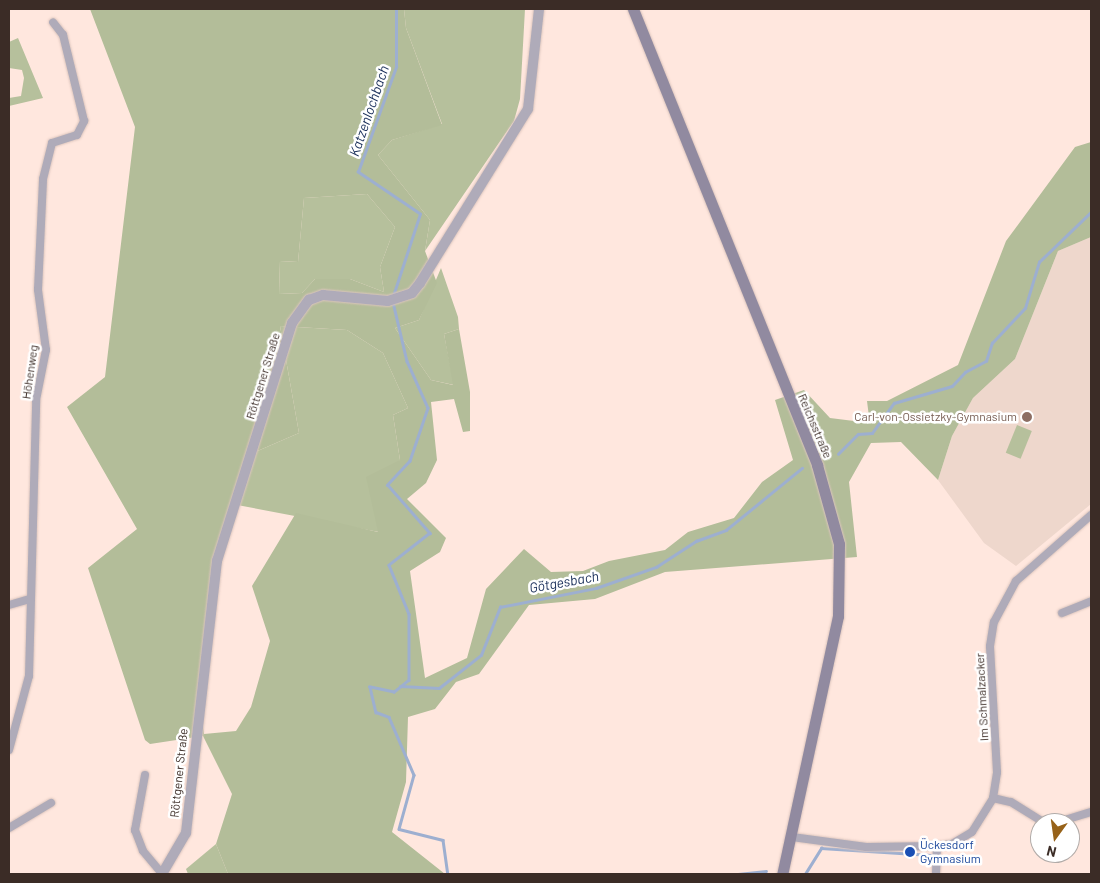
<!DOCTYPE html>
<html>
<head>
<meta charset="utf-8">
<style>
  body { margin:0 }
  #map { position:relative; width:1100px; height:883px; overflow:hidden; background:#ffe7de; font-family:Barlow,sans-serif }
  div>[style] { position:absolute }
  [style*='--x'] { left:calc(var(--x)*1px); top:calc(var(--y)*1px); width:calc(var(--w)*1px); rotate:calc(var(--a)*1deg) }
  .education>* { inset:0; background:#eed7cc }
  .green>* { inset:0; background:#b6c09c; transform-origin:0 0 }
  .forest>* { inset:0; background:#b3bd99 }
  .stream>* { height:2.5px; margin:-1.25px; padding:0 1.25px; transform-origin:1.25px; border-radius:1.25px; background:#9dafd0 }
  .roads { filter:drop-shadow(0 0 1px #dcc5bd) drop-shadow(0 0 1px #dcc5bd) }
  .minor>* { height:8px; margin:-4px; padding:0 4px; transform-origin:4px; border-radius:4px; background:#afabb9 }
  .tertiary>* { height:10px; margin:-5px; padding:0 5px; transform-origin:5px; border-radius:5px; background:#afabb9 }
  .secondary>* { height:11px; margin:-5.5px; padding:0 5.5px; transform-origin:5.5px; border-radius:5.5px; background:#918aa0 }
  .dots>* { width:14px; height:14px; translate:-50% -50%; box-sizing:border-box; border:2px solid #fff; border-radius:50% }
  span { translate:-50% -50%; white-space:nowrap; text-align:center; line-height:1.15; -webkit-text-stroke:5px #fff; paint-order:stroke }
  .street-label { font-size:12px; color:#3b2c26 }
  .education-label { font-size:12px; color:#785e54 }
  .right { translate:-100% -50%; text-align:right }
  .transit-label { font-size:12px; color:#164399 }
  .left { translate:0 -50%; text-align:left }
  .water-label { font-size:14px; color:#192e59; font-style:italic }
  .frame { position:absolute; inset:0; border:10px solid #3b2c26; pointer-events:none }
  .north { position:absolute; left:1030px; top:813px; width:50px; height:50px; box-sizing:border-box; background:#fff; border:1px solid #b1aba8; border-radius:50%; rotate:194deg; font-size:14px; font-weight:700; line-height:20px; text-align:center; color:#3b2c26 }
  .north::after { content:''; display:block; margin:auto; width:18px; height:22px; background:#976219; clip-path:polygon(50% 0,100% 100%,50% 72%,0 100%) }
</style>
</head>
<body>
<div id="map">
  <div class="education">
    <i style="clip-path:polygon(1091px 237px,1091px 504px,1016px 566px,984px 543px,938px 480px,952px 436px,973px 398px,1015px 359px,1058px 251px)"></i>
  </div>
  <div class="green">
    <i style="clip-path:polygon(404px 9px,525px 9px,520px 99px,514px 121px,425px 251px,430px 220px,378px 155px,392px 140px,442px 124px,406px 28px)"></i>
    <i style="clip-path:polygon(18px 38px,43px 98px,9px 106px,9px 98px,21px 96px,24px 78px,22px 70px,9px 68px,9px 42px)"></i>
    <i style="clip-path:polygon(367px 194px,395px 227px,380px 267px,384px 292px,350px 279px,315px 279px,302px 293px,279px 294px,280px 261px,298px 262px,304px 198px)"></i>
    <i style="clip-path:polygon(441px 268px,458px 317px,459px 329px,444px 334px,454px 385px,431px 380px,395px 328px,419px 320px)"></i>
    <i style="clip-path:polygon(280px 326px,347px 330px,383px 353px,408px 408px,393px 415px,400px 460px,379px 532px,232px 504px,246px 456px,299px 433px)"></i>
    <i style="left:1017px;top:425px;width:16px;height:30px;rotate:22deg"></i>
    <i style="clip-path:polygon(216px 844px,228px 874px,188px 874px,186px 869px)"></i>
  </div>
  <div class="forest">
    <i style="clip-path:polygon(evenodd,90px 9px,404px 9px,406px 28px,442px 125px,392px 140px,378px 155px,430px 220px,425px 251px,437px 283px,419px 320px,395px 328px,431px 380px,453px 385px,444px 334px,459px 329px,470px 392px,470px 431px,463px 432px,454px 399px,431px 402px,437px 460px,426px 483px,407px 499px,446px 538px,440px 552px,410px 571px,425px 678px,467px 658px,486px 589px,524px 549px,551px 572px,583px 571px,609px 561px,665px 550px,688px 532px,734px 518px,762px 482px,793px 460px,775px 400px,804px 390px,830px 418px,862px 422px,869px 417px,867px 401px,887px 401px,958px 365px,1006px 241px,1075px 147px,1091px 142px,1091px 237px,1058px 251px,1015px 359px,973px 398px,952px 436px,938px 480px,901px 442px,871px 443px,849px 482px,857px 557px,665px 572px,595px 599px,529px 605px,479px 674px,456px 682px,435px 709px,408px 717px,406px 782px,392px 832px,445px 874px,228px 874px,216px 844px,232px 794px,203px 736px,150px 744px,145px 740px,88px 568px,137px 529px,67px 407px,105px 377px,135px 127px,90px 9px,367px 194px,395px 227px,380px 267px,384px 292px,350px 279px,315px 279px,302px 293px,279px 294px,280px 261px,298px 262px,304px 198px,367px 194px,90px 9px,280px 326px,347px 330px,383px 353px,408px 408px,393px 415px,400px 460px,366px 477px,378px 532px,296px 513px,252px 586px,270px 641px,251px 707px,236px 731px,204px 734px,199px 691px,232px 504px,246px 456px,299px 433px,280px 326px)"></i>
  </div>
  <div class="stream">
    <i style="--x:393;--y:296;--w:86;--a:-71.8"></i>
    <i style="--x:420;--y:214;--w:75;--a:-145.9"></i>
    <i style="--x:358;--y:172;--w:112;--a:-70.1"></i>
    <i style="--x:396;--y:67;--w:58;--a:-90"></i>
    <i style="--x:393;--y:302;--w:61;--a:76.7"></i>
    <i style="--x:407;--y:361;--w:51;--a:65.9"></i>
    <i style="--x:428;--y:408;--w:56;--a:108.8"></i>
    <i style="--x:410;--y:461;--w:33;--a:133"></i>
    <i style="--x:388;--y:485;--w:64;--a:48.8"></i>
    <i style="--x:430;--y:533;--w:52;--a:142"></i>
    <i style="--x:389;--y:565;--w:53;--a:67.8"></i>
    <i style="--x:409;--y:614;--w:66;--a:90"></i>
    <i style="--x:409;--y:680;--w:19;--a:141"></i>
    <i style="--x:394;--y:692;--w:25;--a:-168"></i>
    <i style="--x:370;--y:687;--w:26;--a:77"></i>
    <i style="--x:376;--y:712;--w:14;--a:21"></i>
    <i style="--x:389;--y:717;--w:63;--a:66.7"></i>
    <i style="--x:414;--y:775;--w:56;--a:105.5"></i>
    <i style="--x:399;--y:829;--w:45;--a:14"></i>
    <i style="--x:443;--y:840;--w:34;--a:82"></i>
    <i style="--x:838;--y:454;--w:28;--a:-45"></i>
    <i style="--x:858;--y:434;--w:14;--a:-4"></i>
    <i style="--x:872;--y:433;--w:37;--a:-54"></i>
    <i style="--x:894;--y:403;--w:60;--a:-16.3"></i>
    <i style="--x:952;--y:386;--w:19;--a:-47"></i>
    <i style="--x:965;--y:372;--w:24;--a:-28"></i>
    <i style="--x:986;--y:361;--w:19;--a:-72"></i>
    <i style="--x:992;--y:343;--w:48;--a:-46.7"></i>
    <i style="--x:1025;--y:308;--w:48;--a:-73.1"></i>
    <i style="--x:1039;--y:262;--w:72;--a:-43.9"></i>
    <i style="--x:400;--y:686;--w:39;--a:3"></i>
    <i style="--x:439;--y:688;--w:53;--a:-38.2"></i>
    <i style="--x:481;--y:655;--w:52;--a:-68.4"></i>
    <i style="--x:500;--y:607;--w:98;--a:-11.2"></i>
    <i style="--x:596;--y:588;--w:64;--a:-19.3"></i>
    <i style="--x:656;--y:567;--w:48;--a:-33"></i>
    <i style="--x:696;--y:541;--w:32;--a:-20"></i>
    <i style="--x:726;--y:530;--w:98;--a:-39.2"></i>
    <i style="--x:738;--y:874;--w:28;--a:-6"></i>
    <i style="--x:805;--y:874;--w:31;--a:-58"></i>
    <i style="--x:821;--y:848;--w:110;--a:3.6"></i>
  </div>
  <div class="roads">
    <div class="minor">
      <i style="--x:9;--y:605;--w:22;--a:-16"></i>
      <i style="--x:1062;--y:613;--w:31;--a:-22"></i>
      <i style="--x:9;--y:750;--w:77;--a:-74.9"></i>
      <i style="--x:29;--y:676;--w:276;--a:-88.5"></i>
      <i style="--x:36;--y:400;--w:51;--a:-78.7"></i>
      <i style="--x:46;--y:350;--w:61;--a:-97.6"></i>
      <i style="--x:38;--y:290;--w:111;--a:-87.4"></i>
      <i style="--x:43;--y:179;--w:37;--a:-76"></i>
      <i style="--x:52;--y:143;--w:26;--a:-18"></i>
      <i style="--x:77;--y:135;--w:16;--a:-63"></i>
      <i style="--x:84;--y:121;--w:89;--a:-103.7"></i>
      <i style="--x:63;--y:35;--w:16;--a:-128"></i>
      <i style="--x:145;--y:775;--w:56;--a:100.3"></i>
      <i style="--x:135;--y:830;--w:22;--a:69"></i>
      <i style="--x:143;--y:851;--w:30;--a:50"></i>
      <i style="--x:993;--y:798;--w:18;--a:13"></i>
      <i style="--x:1011;--y:802;--w:40;--a:32"></i>
      <i style="--x:1055;--y:823;--w:38;--a:-17"></i>
      <i style="--x:9;--y:828;--w:49;--a:-30.8"></i>
      <i style="--x:792;--y:837;--w:75;--a:7.7"></i>
      <i style="--x:866;--y:847;--w:71;--a:-0.8"></i>
      <i style="--x:937;--y:846;--w:15;--a:-8"></i>
      <i style="--x:952;--y:844;--w:23;--a:-31"></i>
      <i style="--x:972;--y:832;--w:40;--a:-58"></i>
      <i style="--x:993;--y:798;--w:26;--a:-81"></i>
      <i style="--x:997;--y:772;--w:126;--a:-93.2"></i>
      <i style="--x:990;--y:646;--w:24;--a:-81"></i>
      <i style="--x:994;--y:622;--w:47;--a:-61.8"></i>
      <i style="--x:1016;--y:581;--w:100;--a:-41.3"></i>
      <i style="--x:936;--y:874;--w:28;--a:-88"></i>
    </div>
    <div class="tertiary">
      <i style="--x:162;--y:874;--w:48;--a:-59.7"></i>
      <i style="--x:186;--y:833;--w:274;--a:-83.5"></i>
      <i style="--x:217;--y:561;--w:250;--a:-72.5"></i>
      <i style="--x:292;--y:323;--w:29;--a:-54"></i>
      <i style="--x:309;--y:300;--w:15;--a:-20"></i>
      <i style="--x:323;--y:295;--w:65;--a:5.3"></i>
      <i style="--x:388;--y:301;--w:25;--a:-18"></i>
      <i style="--x:412;--y:293;--w:13;--a:-51"></i>
      <i style="--x:420;--y:283;--w:205;--a:-58.2"></i>
      <i style="--x:528;--y:109;--w:101;--a:-83.7"></i>
    </div>
    <div class="secondary">
      <i style="--x:633;--y:9;--w:492;--a:68"></i>
      <i style="--x:817;--y:465;--w:82;--a:74.4"></i>
      <i style="--x:839;--y:544;--w:72;--a:90.8"></i>
      <i style="--x:838;--y:616;--w:264;--a:102.2"></i>
    </div>
  </div>
  <div class="dots">
    <i style="left:1027px;top:417px;background:#8d6e63"></i>
    <i style="left:910px;top:852px;background:#1a4fb4"></i>
  </div>
  <div class="street-label">
    <span style="left:30px;top:372px;rotate:-82deg">Höhenweg</span>
    <span style="left:263px;top:376px;rotate:-73deg">Röttgener Straße</span>
    <span style="left:815px;top:426px;rotate:67deg">Reichsstraße</span>
    <span style="left:982px;top:697px;rotate:-93deg">Im Schmalzacker</span>
    <span style="left:179px;top:773px;rotate:-84deg">Röttgener Straße</span>
  </div>
  <div class="education-label">
    <span class="right" style="left:1017px;top:417px">Carl-von-Ossietzky-Gymnasium</span>
  </div>
  <div class="transit-label">
    <span class="left" style="left:920px;top:852px">Ückesdorf<br>Gymnasium</span>
  </div>
  <div class="water-label">
    <span style="left:369px;top:111px;rotate:-71deg">Katzenlochbach</span>
    <span style="left:564px;top:582px;rotate:-10deg">Götgesbach</span>
  </div>
  <div class="frame"></div>
  <div class="north">N</div>
</div>
</body>
</html>
